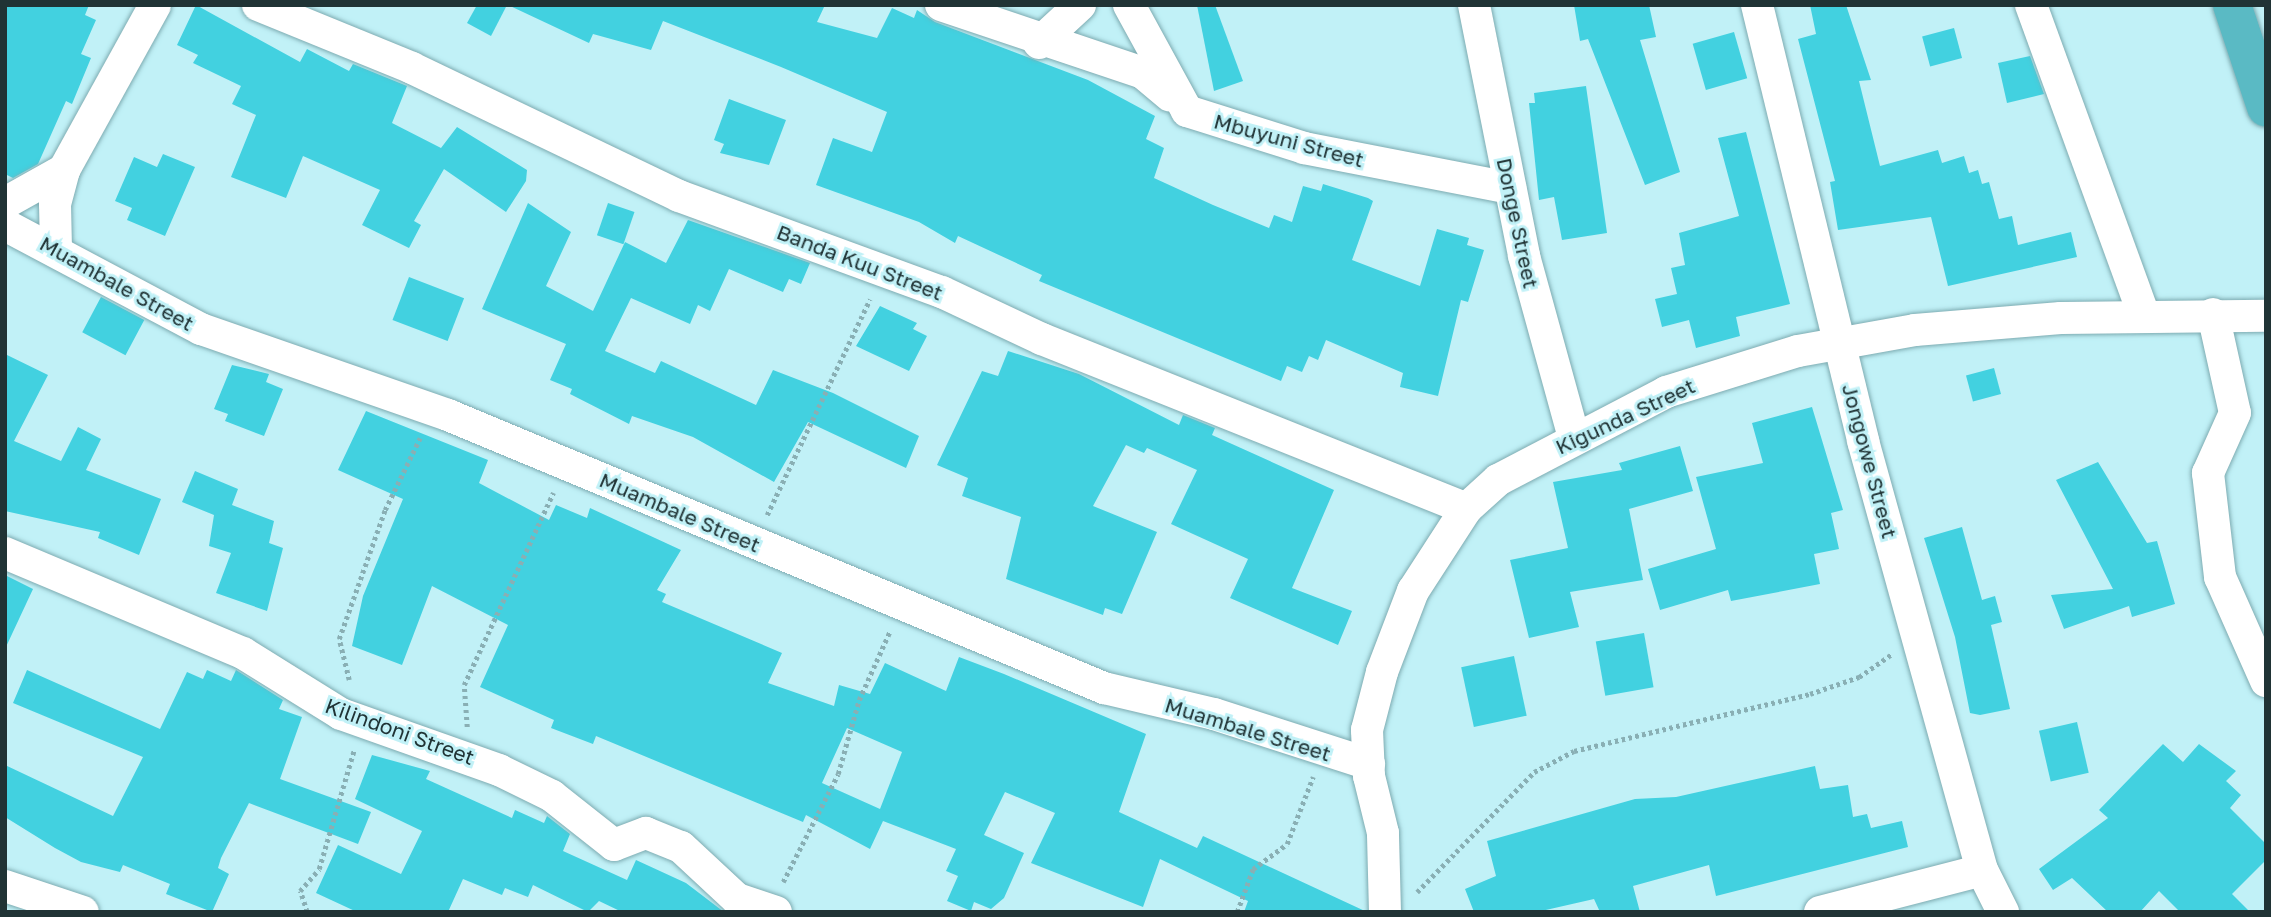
<!DOCTYPE html>
<html>
<head>
<meta charset="utf-8">
<style>
  body { margin:0 }
  #map { position:relative; width:2271px; height:917px; overflow:hidden; background:#c1f1f7; font-family:"Golos Text",sans-serif }
  div>[style] { position:absolute }
  [style*='--x'] { left:calc(var(--x)*1px); top:calc(var(--y)*1px); width:calc(var(--w)*1px); rotate:calc(var(--a)*1deg) }
  .building>* { inset:0; background:#42d1e0; transform-origin:0 0 }
  .path>* { height:4.5px; margin-top:-2.25px; transform-origin:0; background:repeating-linear-gradient(90deg,#89afb4 0 3.5px,transparent 0 7px) }
  .roads { filter:drop-shadow(0 0 2px #7dabb1) drop-shadow(0 0 2px #7dabb1) }
  .minor>* { height:32px; margin:-16px; padding:0 16px; transform-origin:16px; border-radius:16px; background:#fff }
  .trunk>* { height:38px; margin:-19px; padding:0 19px; transform-origin:19px; border-radius:19px; background:#5abac4 }
  span { translate:-50% -50%; white-space:nowrap; text-align:center; line-height:1.15; -webkit-text-stroke:6px #c1f1f7; paint-order:stroke }
  .street-label { font-size:21px; color:#203335 }
  .frame { position:absolute; inset:0; border:7px solid #203335; pointer-events:none }
</style>
</head>
<body>
<div id="map">
  <div class="building">
    <i style="clip-path:polygon(5px 5px,89px 5px,85px 15px,96px 20px,81px 54px,91px 58px,72px 104px,66px 101px,38px 164px,13px 178px,5px 174px)"></i>
    <i style="clip-path:polygon(196px 5px,300px 62px,307px 49px,349px 71px,353px 64px,407px 86px,392px 123px,441px 148px,457px 127px,527px 170px,526px 181px,506px 212px,444px 169px,414px 221px,421px 225px,409px 248px,362px 225px,380px 190px,303px 156px,286px 198px,231px 177px,256px 115px,232px 104px,241px 86px,193px 63px,198px 55px,177px 45px)"></i>
    <i style="clip-path:polygon(477px 5px,507px 5px,491px 36px,467px 23px)"></i>
    <i style="clip-path:polygon(508px 5px,825px 5px,817px 22px,877px 38px,892px 8px,914px 18px,917px 10px,935px 22px,1088px 80px,1155px 116px,1146px 139px,1164px 148px,1154px 178px,1213px 205px,1269px 228px,1274px 215px,1292px 222px,1303px 186px,1321px 191px,1323px 184px,1368px 198px,1373px 201px,1352px 260px,1420px 286px,1437px 229px,1469px 238px,1467px 245px,1484px 250px,1468px 302px,1461px 300px,1438px 396px,1400px 387px,1403px 373px,1326px 340px,1318px 360px,1309px 356px,1302px 372px,1287px 366px,1281px 381px,1039px 281px,1042px 275px,958px 236px,955px 243px,919px 222px,816px 185px,833px 138px,872px 152px,887px 112px,781px 67px,663px 21px,651px 50px,593px 34px,589px 43px)"></i>
    <i style="clip-path:polygon(1197px 5px,1215px 5px,1243px 81px,1214px 91px)"></i>
    <i style="clip-path:polygon(1574px 5px,1649px 5px,1656px 37px,1640px 40px,1680px 172px,1645px 185px,1588px 39px,1580px 41px)"></i>
    <i style="clip-path:polygon(1810px 5px,1846px 5px,1871px 80px,1859px 81px,1880px 166px,1938px 150px,1942px 163px,1964px 156px,1969px 173px,1978px 170px,1982px 184px,1989px 182px,1999px 219px,2012px 216px,2018px 245px,2071px 232px,2077px 257px,1948px 286px,1931px 217px,1838px 230px,1830px 182px,1835px 181px,1798px 39px,1816px 34px)"></i>
    <i style="left:1954px;top:28px;width:31px;height:33px;rotate:75deg"></i>
    <i style="left:1734px;top:32px;width:48px;height:43px;rotate:74deg"></i>
    <i style="clip-path:polygon(2030px 56px,2044px 94px,2007px 103px,1998px 63px)"></i>
    <i style="clip-path:polygon(1586px 86px,1607px 233px,1562px 240px,1554px 197px,1539px 200px,1529px 103px,1535px 103px,1534px 93px)"></i>
    <i style="clip-path:polygon(729px 99px,786px 120px,769px 165px,720px 153px,724px 144px,714px 140px)"></i>
    <i style="clip-path:polygon(1746px 132px,1790px 304px,1736px 317px,1740px 336px,1696px 348px,1689px 320px,1662px 327px,1655px 299px,1677px 294px,1671px 268px,1685px 265px,1679px 233px,1739px 216px,1718px 138px)"></i>
    <i style="clip-path:polygon(163px 154px,195px 167px,165px 236px,127px 220px,132px 208px,115px 201px,134px 157px,157px 167px)"></i>
    <i style="clip-path:polygon(528px 203px,571px 232px,546px 286px,593px 311px,625px 242px,666px 263px,688px 220px,810px 263px,801px 284px,789px 279px,783px 292px,729px 269px,710px 311px,698px 305px,690px 324px,631px 298px,605px 351px,655px 373px,661px 361px,756px 405px,773px 370px,833px 393px,919px 436px,906px 468px,808px 422px,774px 482px,693px 437px,632px 416px,629px 424px,570px 394px,572px 389px,550px 380px,566px 344px,482px 309px)"></i>
    <i style="left:608px;top:203px;width:28px;height:34px;rotate:19deg"></i>
    <i style="left:409px;top:277px;width:59px;height:46px;rotate:21deg"></i>
    <i style="left:101px;top:297px;width:49px;height:40px;rotate:28deg"></i>
    <i style="clip-path:polygon(880px 306px,917px 323px,913px 329px,927px 336px,909px 371px,856px 346px)"></i>
    <i style="clip-path:polygon(1008px 351px,1079px 374px,1179px 425px,1183px 415px,1215px 428px,1212px 435px,1334px 490px,1292px 588px,1352px 611px,1338px 645px,1230px 598px,1248px 559px,1171px 524px,1197px 470px,1147px 448px,1144px 453px,1126px 445px,1093px 506px,1157px 532px,1122px 614px,1105px 608px,1103px 615px,1006px 579px,1021px 517px,962px 496px,968px 478px,937px 465px,982px 371px,998px 376px)"></i>
    <i style="clip-path:polygon(5px 354px,48px 375px,14px 441px,61px 461px,78px 427px,101px 439px,86px 470px,161px 499px,139px 555px,98px 538px,100px 532px,5px 511px)"></i>
    <i style="clip-path:polygon(232px 365px,269px 374px,266px 382px,283px 389px,264px 436px,225px 421px,228px 414px,214px 409px)"></i>
    <i style="left:1994px;top:368px;width:27px;height:29px;rotate:75deg"></i>
    <i style="clip-path:polygon(1812px 407px,1843px 510px,1831px 513px,1839px 549px,1814px 554px,1820px 584px,1731px 601px,1728px 590px,1660px 610px,1648px 569px,1716px 549px,1696px 477px,1763px 463px,1752px 423px)"></i>
    <i style="clip-path:polygon(evenodd,366px 411px,488px 460px,479px 483px,549px 520px,556px 505px,587px 518px,590px 508px,681px 550px,657px 590px,666px 594px,662px 602px,782px 653px,768px 683px,834px 706px,839px 685px,870px 694px,885px 663px,946px 691px,959px 657px,1004px 674px,1146px 734px,1119px 812px,1197px 848px,1203px 836px,1367px 912px,1244px 912px,1248px 901px,1160px 859px,1143px 907px,1031px 863px,1055px 813px,1005px 792px,984px 835px,1024px 853px,1004px 898px,991px 909px,974px 902px,971px 911px,947px 901px,958px 876px,946px 871px,956px 849px,883px 821px,870px 849px,806px 815px,803px 822px,596px 736px,593px 744px,551px 728px,554px 720px,480px 687px,508px 625px,432px 586px,402px 665px,352px 646px,363px 596px,403px 499px,338px 470px,366px 411px,847px 728px,902px 752px,880px 809px,822px 783px,847px 728px)"></i>
    <i style="clip-path:polygon(1680px 446px,1693px 491px,1629px 509px,1643px 580px,1570px 592px,1579px 627px,1529px 638px,1510px 560px,1568px 548px,1553px 482px,1622px 470px,1619px 463px)"></i>
    <i style="clip-path:polygon(2098px 462px,2147px 543px,2157px 541px,2175px 604px,2132px 617px,2129px 606px,2064px 629px,2051px 595px,2113px 589px,2056px 480px)"></i>
    <i style="clip-path:polygon(195px 471px,238px 489px,232px 505px,274px 521px,269px 543px,283px 548px,267px 611px,216px 593px,231px 553px,209px 546px,214px 515px,182px 502px)"></i>
    <i style="clip-path:polygon(1962px 527px,1982px 600px,1995px 596px,2002px 622px,1991px 625px,2010px 709px,1980px 715px,1970px 713px,1955px 637px,1924px 538px)"></i>
    <i style="clip-path:polygon(5px 575px,33px 589px,5px 649px)"></i>
    <i style="left:1644px;top:633px;width:55px;height:49px;rotate:80deg"></i>
    <i style="left:1514px;top:656px;width:61px;height:54px;rotate:78deg"></i>
    <i style="clip-path:polygon(27px 670px,160px 729px,187px 672px,203px 679px,207px 670px,231px 681px,236px 670px,283px 700px,279px 709px,302px 717px,280px 779px,371px 812px,358px 844px,249px 803px,221px 858px,218px 868px,229px 874px,212px 912px,166px 894px,170px 884px,123px 865px,120px 872px,81px 862px,55px 848px,5px 817px,5px 765px,113px 816px,143px 757px,13px 703px)"></i>
    <i style="left:2077px;top:722px;width:52px;height:39px;rotate:77deg"></i>
    <i style="clip-path:polygon(2163px 744px,2183px 762px,2199px 744px,2236px 771px,2226px 781px,2241px 795px,2230px 808px,2266px 844px,2266px 860px,2232px 894px,2250px 912px,2180px 912px,2159px 891px,2140px 912px,2108px 912px,2072px 878px,2053px 890px,2039px 869px,2108px 818px,2099px 810px)"></i>
    <i style="clip-path:polygon(372px 755px,430px 771px,426px 779px,512px 818px,515px 810px,544px 823px,547px 816px,570px 834px,563px 851px,627px 880px,636px 860px,686px 883px,724px 912px,622px 912px,599px 901px,588px 912px,533px 885px,528px 897px,505px 888px,502px 895px,463px 879px,448px 912px,357px 912px,316px 893px,338px 845px,401px 874px,422px 831px,355px 799px)"></i>
    <i style="clip-path:polygon(1815px 766px,1820px 789px,1848px 785px,1853px 817px,1867px 814px,1871px 828px,1902px 821px,1908px 847px,1716px 896px,1709px 865px,1633px 886px,1640px 912px,1600px 912px,1594px 899px,1537px 912px,1474px 912px,1465px 889px,1496px 876px,1487px 841px,1635px 799px,1676px 797px)"></i>
  </div>
  <div class="path">
    <i style="--x:767;--y:515;--w:239;--a:-64.5"></i>
    <i style="--x:349;--y:680;--w:42;--a:-103.7"></i>
    <i style="--x:339;--y:639;--w:137;--a:-70.4"></i>
    <i style="--x:385;--y:510;--w:80;--a:-64.1"></i>
    <i style="--x:467;--y:727;--w:42;--a:-94.1"></i>
    <i style="--x:464;--y:685;--w:212;--a:-65.1"></i>
    <i style="--x:783;--y:882;--w:121;--a:-63"></i>
    <i style="--x:838;--y:774;--w:77;--a:-74.2"></i>
    <i style="--x:859;--y:700;--w:76;--a:-65.8"></i>
    <i style="--x:1417;--y:892;--w:168;--a:-45.7"></i>
    <i style="--x:1534;--y:772;--w:45;--a:-27.7"></i>
    <i style="--x:1574;--y:751;--w:243;--a:-13.6"></i>
    <i style="--x:1810;--y:694;--w:52;--a:-19.1"></i>
    <i style="--x:1859;--y:677;--w:40;--a:-34.9"></i>
    <i style="--x:307;--y:912;--w:22;--a:-108"></i>
    <i style="--x:300;--y:891;--w:29;--a:-49"></i>
    <i style="--x:319;--y:869;--w:124;--a:-73.6"></i>
    <i style="--x:1237;--y:912;--w:46;--a:-69.6"></i>
    <i style="--x:1253;--y:869;--w:42;--a:-36.3"></i>
    <i style="--x:1287;--y:844;--w:72;--a:-68.8"></i>
  </div>
  <div class="roads">
    <div class="minor">
      <i style="--x:258;--y:5;--w:166;--a:22.2"></i>
      <i style="--x:412;--y:68;--w:296;--a:25.6"></i>
      <i style="--x:679;--y:196;--w:280;--a:20.1"></i>
      <i style="--x:942;--y:292;--w:110;--a:25.2"></i>
      <i style="--x:1042;--y:339;--w:457;--a:21.8"></i>
      <i style="--x:941;--y:5;--w:213;--a:18.6"></i>
      <i style="--x:1143;--y:73;--w:35;--a:40"></i>
      <i style="--x:1129;--y:5;--w:121;--a:61.3"></i>
      <i style="--x:1187;--y:111;--w:123;--a:17.5"></i>
      <i style="--x:1304;--y:148;--w:210;--a:11"></i>
      <i style="--x:1474;--y:5;--w:256;--a:78.7"></i>
      <i style="--x:1524;--y:256;--w:189;--a:74.6"></i>
      <i style="--x:1757;--y:5;--w:449;--a:76.3"></i>
      <i style="--x:1863;--y:441;--w:445;--a:74.5"></i>
      <i style="--x:1982;--y:870;--w:47;--a:63.4"></i>
      <i style="--x:2031;--y:5;--w:330;--a:70"></i>
      <i style="--x:1039;--y:43;--w:56;--a:-42.8"></i>
      <i style="--x:5;--y:203;--w:68;--a:-29.2"></i>
      <i style="--x:5;--y:225;--w:222;--a:28"></i>
      <i style="--x:201;--y:329;--w:262;--a:19.2"></i>
      <i style="--x:448;--y:415;--w:711;--a:22.6"></i>
      <i style="--x:1104;--y:688;--w:113;--a:13.3"></i>
      <i style="--x:1214;--y:714;--w:163;--a:17.9"></i>
      <i style="--x:56;--y:248;--w:44;--a:-91.3"></i>
      <i style="--x:55;--y:204;--w:35;--a:-75"></i>
      <i style="--x:64;--y:170;--w:188;--a:-61.1"></i>
      <i style="--x:2213;--y:314;--w:101;--a:77.5"></i>
      <i style="--x:2235;--y:413;--w:66;--a:114.2"></i>
      <i style="--x:2208;--y:473;--w:105;--a:83.4"></i>
      <i style="--x:2220;--y:577;--w:114;--a:66.1"></i>
      <i style="--x:5;--y:553;--w:258;--a:22.8"></i>
      <i style="--x:243;--y:653;--w:115;--a:31.9"></i>
      <i style="--x:341;--y:714;--w:168;--a:19.5"></i>
      <i style="--x:499;--y:770;--w:59;--a:26.1"></i>
      <i style="--x:552;--y:796;--w:79;--a:38.3"></i>
      <i style="--x:614;--y:845;--w:34;--a:-21"></i>
      <i style="--x:646;--y:833;--w:38;--a:22"></i>
      <i style="--x:681;--y:847;--w:76;--a:42.9"></i>
      <i style="--x:737;--y:899;--w:41;--a:18.4"></i>
      <i style="--x:5;--y:886;--w:82;--a:18.4"></i>
      <i style="--x:1385;--y:912;--w:79;--a:-91.5"></i>
      <i style="--x:1383;--y:833;--w:59;--a:-103.8"></i>
      <i style="--x:1369;--y:776;--w:46;--a:-92.5"></i>
      <i style="--x:1367;--y:730;--w:60;--a:-75.5"></i>
      <i style="--x:1382;--y:672;--w:87;--a:-69.1"></i>
      <i style="--x:1413;--y:591;--w:98;--a:-57.1"></i>
      <i style="--x:1466;--y:509;--w:43;--a:-42.2"></i>
      <i style="--x:1498;--y:480;--w:190;--a:-27.6"></i>
      <i style="--x:1666;--y:392;--w:138;--a:-17.3"></i>
      <i style="--x:1798;--y:351;--w:119;--a:-10.2"></i>
      <i style="--x:1915;--y:330;--w:146;--a:-4.7"></i>
      <i style="--x:2061;--y:318;--w:205;--a:-0.6"></i>
      <i style="--x:1820;--y:912;--w:167;--a:-14.5"></i>
    </div>
    <div class="trunk">
      <i style="--x:2232;--y:5;--w:108;--a:71.6"></i>
    </div>
  </div>
  <div class="street-label">
    <span style="left:1289px;top:140px;rotate:15deg">Mbuyuni Street</span>
    <span style="left:1518px;top:223px;rotate:78deg">Donge Street</span>
    <span style="left:860px;top:262px;rotate:21deg">Banda Kuu Street</span>
    <span style="left:117px;top:283px;rotate:29deg">Muambale Street</span>
    <span style="left:1625px;top:416px;rotate:-25deg">Kigunda Street</span>
    <span style="left:1870px;top:461px;rotate:75deg">Jongowe Street</span>
    <span style="left:680px;top:512px;rotate:23deg">Muambale Street</span>
    <span style="left:1248px;top:729px;rotate:17deg">Muambale Street</span>
    <span style="left:400px;top:731px;rotate:20deg">Kilindoni Street</span>
  </div>
  <div class="frame"></div>
</div>
</body>
</html>
